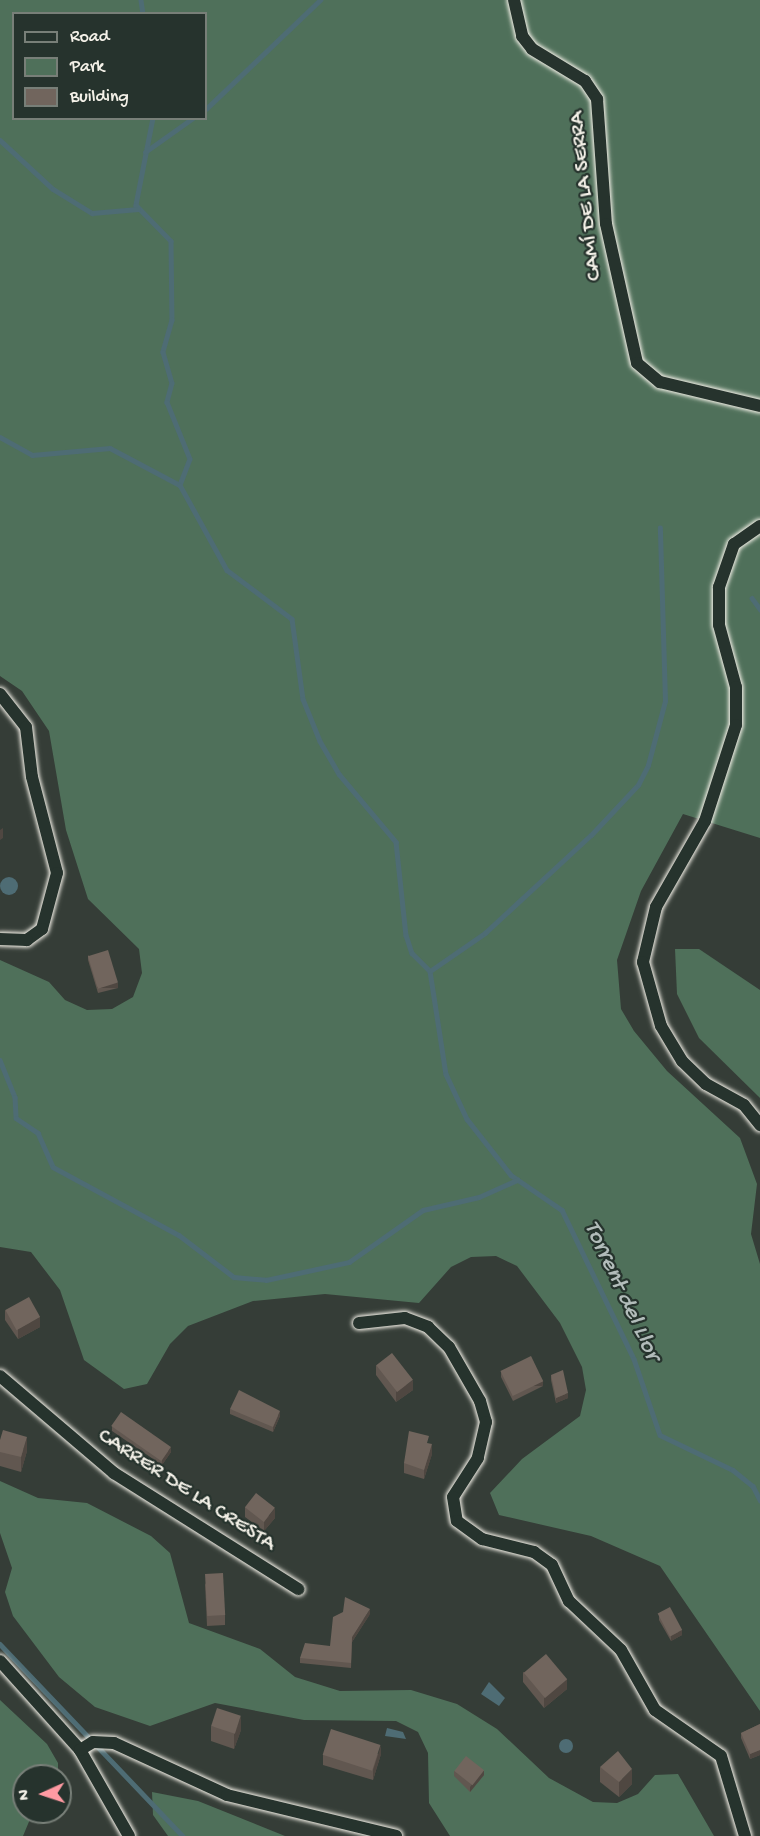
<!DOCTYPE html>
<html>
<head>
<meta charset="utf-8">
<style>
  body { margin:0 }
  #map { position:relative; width:760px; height:1836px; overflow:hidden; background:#353d37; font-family:"Gochi Hand",sans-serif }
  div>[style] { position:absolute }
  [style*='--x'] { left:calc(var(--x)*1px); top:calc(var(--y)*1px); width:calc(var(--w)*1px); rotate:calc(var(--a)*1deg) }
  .green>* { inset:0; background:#4f705a }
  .water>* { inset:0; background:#4e6c74 }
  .round { border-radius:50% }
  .stream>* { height:4.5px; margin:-2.25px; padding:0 2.25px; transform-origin:2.25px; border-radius:2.25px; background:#4e6c74 }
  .roads { filter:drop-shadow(0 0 2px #f4f1e8) drop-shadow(0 0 2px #f4f1e8) }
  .street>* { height:12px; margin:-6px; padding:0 6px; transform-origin:6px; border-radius:6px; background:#26332d }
  .wall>* { inset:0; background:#615750 }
  .shaded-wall>* { inset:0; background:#4f4741; transform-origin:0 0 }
  .building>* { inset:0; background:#71655d; transform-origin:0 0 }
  span { translate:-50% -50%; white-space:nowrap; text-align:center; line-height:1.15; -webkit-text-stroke:4.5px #26332d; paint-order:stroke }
  .street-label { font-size:22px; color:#f4f1e8 }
  .water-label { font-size:24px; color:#b2bcba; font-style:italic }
  .legend { position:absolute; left:12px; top:12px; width:195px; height:108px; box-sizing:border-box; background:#26332d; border:2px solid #787f78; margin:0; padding:8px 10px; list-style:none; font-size:18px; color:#f4f1e8 }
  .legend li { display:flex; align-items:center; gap:12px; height:30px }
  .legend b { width:30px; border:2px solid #787f78 }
  .north { position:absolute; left:12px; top:1764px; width:60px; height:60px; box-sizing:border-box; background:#26332d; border:2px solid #787f78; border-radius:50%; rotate:267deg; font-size:16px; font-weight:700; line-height:24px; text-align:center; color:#f4f1e8 }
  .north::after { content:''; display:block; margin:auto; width:21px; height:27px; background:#ff9aa2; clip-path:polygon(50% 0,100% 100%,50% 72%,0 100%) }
</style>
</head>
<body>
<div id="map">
  <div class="green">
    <i style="clip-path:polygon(evenodd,0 0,760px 0,760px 838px,683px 814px,641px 891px,617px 960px,621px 1009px,634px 1031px,667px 1071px,740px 1138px,757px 1184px,751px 1234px,760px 1264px,760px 1711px,660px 1566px,591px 1536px,499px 1515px,490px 1493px,522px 1459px,580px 1416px,586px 1390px,582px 1367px,560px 1323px,517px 1266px,496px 1256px,471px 1257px,451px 1267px,419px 1303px,325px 1294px,253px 1301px,188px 1326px,170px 1344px,147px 1384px,124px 1389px,84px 1360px,60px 1290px,31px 1252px,0 1247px,0 960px,49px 982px,65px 1000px,87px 1010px,112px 1009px,133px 997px,142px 973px,139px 949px,88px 899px,66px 830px,49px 731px,22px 691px,0 676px,0 0,14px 14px,206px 14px,206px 118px,14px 118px,14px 14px)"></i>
    <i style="clip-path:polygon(675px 949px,699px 949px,760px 990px,760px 1098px,699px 1038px,677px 994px)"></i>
    <i style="clip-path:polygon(0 1481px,38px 1498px,87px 1503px,151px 1536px,170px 1553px,189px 1623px,260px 1649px,295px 1677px,340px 1691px,411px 1690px,457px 1704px,497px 1729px,549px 1778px,593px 1802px,617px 1803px,638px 1794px,655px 1775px,678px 1774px,714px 1836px,450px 1836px,429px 1803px,428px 1753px,418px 1732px,396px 1721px,304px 1720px,215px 1703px,150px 1726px,95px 1707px,59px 1677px,13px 1616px,5px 1592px,12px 1568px,0 1533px)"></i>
    <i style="clip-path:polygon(0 1700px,47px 1744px,58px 1763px,58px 1776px,24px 1776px,24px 1812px,33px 1812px,23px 1836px,0 1836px)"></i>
    <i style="clip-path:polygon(152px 1792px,198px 1801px,285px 1836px,168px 1836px,153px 1815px)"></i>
  </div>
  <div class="water">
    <i class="round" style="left:0;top:877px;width:18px;height:18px"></i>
    <i style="clip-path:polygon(489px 1682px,505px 1698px,499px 1706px,481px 1694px)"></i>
    <i style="clip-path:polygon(387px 1728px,403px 1732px,406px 1739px,385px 1736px)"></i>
    <i class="round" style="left:559px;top:1739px;width:14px;height:14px"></i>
  </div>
  <div class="stream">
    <i style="--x:141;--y:0;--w:14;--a:82"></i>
    <i style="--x:206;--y:109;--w:158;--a:-43.7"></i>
    <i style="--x:153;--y:118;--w:89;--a:101.1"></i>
    <i style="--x:136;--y:205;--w:50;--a:45.8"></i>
    <i style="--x:171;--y:241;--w:79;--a:89.3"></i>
    <i style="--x:172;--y:320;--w:33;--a:106"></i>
    <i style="--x:163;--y:352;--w:32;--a:74"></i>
    <i style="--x:172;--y:383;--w:20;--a:105"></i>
    <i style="--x:167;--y:402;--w:61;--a:68"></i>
    <i style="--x:190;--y:459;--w:28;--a:111"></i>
    <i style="--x:0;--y:140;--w:72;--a:42.8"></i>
    <i style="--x:53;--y:189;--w:46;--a:31.6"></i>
    <i style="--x:92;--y:213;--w:46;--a:-5"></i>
    <i style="--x:145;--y:152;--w:59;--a:-35.3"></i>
    <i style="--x:0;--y:437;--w:37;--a:29"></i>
    <i style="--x:32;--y:455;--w:78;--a:-5.1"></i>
    <i style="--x:110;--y:448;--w:79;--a:27.9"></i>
    <i style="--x:180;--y:485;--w:97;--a:61.1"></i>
    <i style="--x:227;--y:570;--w:81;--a:37"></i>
    <i style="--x:292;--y:619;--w:81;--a:82.2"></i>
    <i style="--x:303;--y:699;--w:45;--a:68"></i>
    <i style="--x:320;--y:741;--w:38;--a:60"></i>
    <i style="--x:339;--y:774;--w:89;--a:50"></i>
    <i style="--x:396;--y:842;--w:94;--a:83.9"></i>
    <i style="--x:406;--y:935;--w:19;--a:72"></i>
    <i style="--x:412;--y:953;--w:25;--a:45"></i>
    <i style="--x:430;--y:971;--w:104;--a:81.2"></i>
    <i style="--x:446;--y:1074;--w:50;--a:65"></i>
    <i style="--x:467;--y:1119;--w:71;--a:51.8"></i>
    <i style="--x:511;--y:1175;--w:62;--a:34.5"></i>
    <i style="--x:562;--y:1210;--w:165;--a:64.2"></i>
    <i style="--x:634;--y:1359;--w:80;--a:71.1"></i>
    <i style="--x:660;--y:1435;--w:81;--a:25.6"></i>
    <i style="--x:733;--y:1470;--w:26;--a:39"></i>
    <i style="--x:753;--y:1486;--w:16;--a:63"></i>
    <i style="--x:752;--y:598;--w:14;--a:54"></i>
    <i style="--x:430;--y:971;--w:67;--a:-34.6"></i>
    <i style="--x:485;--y:933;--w:144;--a:-42.8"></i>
    <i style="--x:591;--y:835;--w:69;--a:-46.8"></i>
    <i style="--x:638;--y:785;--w:22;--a:-63"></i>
    <i style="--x:648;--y:765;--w:66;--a:-75.1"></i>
    <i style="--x:665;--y:701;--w:173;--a:-91.7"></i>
    <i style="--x:0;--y:1060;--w:40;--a:68"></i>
    <i style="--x:15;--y:1097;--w:21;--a:87"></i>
    <i style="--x:16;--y:1118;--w:27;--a:34"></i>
    <i style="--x:38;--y:1133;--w:37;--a:66"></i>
    <i style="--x:53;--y:1167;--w:143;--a:28.4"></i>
    <i style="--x:179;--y:1235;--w:69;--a:37.4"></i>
    <i style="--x:234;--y:1277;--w:32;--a:5"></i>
    <i style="--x:266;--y:1280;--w:85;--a:-12.2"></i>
    <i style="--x:349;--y:1262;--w:90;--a:-35.1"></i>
    <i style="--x:423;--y:1210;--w:57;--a:-13.1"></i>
    <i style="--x:479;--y:1197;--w:42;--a:-24.1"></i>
    <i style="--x:0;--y:1644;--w:265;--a:46.4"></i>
  </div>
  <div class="roads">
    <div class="street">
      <i style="--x:514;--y:0;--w:37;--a:77"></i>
      <i style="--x:522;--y:36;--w:16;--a:52"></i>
      <i style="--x:532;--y:49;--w:62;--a:31.1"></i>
      <i style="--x:585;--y:81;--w:22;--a:56"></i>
      <i style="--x:597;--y:99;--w:125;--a:85.9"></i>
      <i style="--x:606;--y:224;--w:142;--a:77.4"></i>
      <i style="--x:637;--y:363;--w:30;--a:40"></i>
      <i style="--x:660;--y:382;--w:103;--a:13.5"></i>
      <i style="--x:760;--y:526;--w:32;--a:145"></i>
      <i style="--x:734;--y:544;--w:46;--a:109.2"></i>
      <i style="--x:719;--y:587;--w:38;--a:90"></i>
      <i style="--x:719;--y:625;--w:64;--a:74.7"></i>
      <i style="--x:736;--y:687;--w:38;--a:90"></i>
      <i style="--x:736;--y:725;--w:101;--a:107.9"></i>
      <i style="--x:705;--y:821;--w:99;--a:119.7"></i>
      <i style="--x:656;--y:907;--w:57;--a:103.3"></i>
      <i style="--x:643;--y:962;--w:66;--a:74.3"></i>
      <i style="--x:661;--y:1026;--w:41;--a:59"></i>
      <i style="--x:682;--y:1061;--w:33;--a:44"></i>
      <i style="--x:706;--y:1084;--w:43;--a:28.9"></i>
      <i style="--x:744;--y:1105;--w:26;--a:51"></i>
      <i style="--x:0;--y:694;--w:42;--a:51.8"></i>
      <i style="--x:26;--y:727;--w:50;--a:83.2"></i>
      <i style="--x:32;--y:777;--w:99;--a:75.4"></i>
      <i style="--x:57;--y:873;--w:58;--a:105"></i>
      <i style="--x:42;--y:929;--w:19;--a:144"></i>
      <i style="--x:27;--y:940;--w:27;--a:-178"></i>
      <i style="--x:359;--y:1323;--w:46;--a:-6.2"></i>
      <i style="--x:405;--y:1318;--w:25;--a:21"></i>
      <i style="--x:428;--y:1327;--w:29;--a:44"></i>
      <i style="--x:449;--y:1347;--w:62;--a:60.1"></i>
      <i style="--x:480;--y:1401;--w:22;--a:74"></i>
      <i style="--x:486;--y:1422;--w:37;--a:103"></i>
      <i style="--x:478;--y:1458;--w:46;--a:122.7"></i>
      <i style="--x:453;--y:1497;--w:24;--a:81"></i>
      <i style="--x:457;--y:1521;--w:31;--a:36"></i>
      <i style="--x:482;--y:1539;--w:54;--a:14"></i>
      <i style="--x:534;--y:1552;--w:22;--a:36"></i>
      <i style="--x:552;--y:1565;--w:40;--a:65"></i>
      <i style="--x:569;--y:1601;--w:71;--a:43.3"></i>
      <i style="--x:621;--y:1650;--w:69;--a:60.5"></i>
      <i style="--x:655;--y:1710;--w:80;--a:34.9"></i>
      <i style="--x:721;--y:1756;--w:84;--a:73.3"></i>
      <i style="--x:0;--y:1376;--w:150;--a:40.4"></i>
      <i style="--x:114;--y:1473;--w:218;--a:32.2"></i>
      <i style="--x:0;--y:1661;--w:120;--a:48"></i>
      <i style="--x:129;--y:1836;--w:99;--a:-119.7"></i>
      <i style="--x:80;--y:1750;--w:15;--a:-32"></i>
      <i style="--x:93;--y:1742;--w:21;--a:3"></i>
      <i style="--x:114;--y:1743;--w:124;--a:24.7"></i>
      <i style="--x:227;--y:1795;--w:174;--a:13.6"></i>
    </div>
  </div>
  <div class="wall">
    <i style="clip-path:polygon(88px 955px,118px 988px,98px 993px,88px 960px)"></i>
    <i style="clip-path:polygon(5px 1310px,40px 1327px,18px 1339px,5px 1320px)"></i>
    <i style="clip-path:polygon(376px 1365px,413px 1390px,396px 1402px,376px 1375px)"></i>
    <i style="clip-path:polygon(501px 1372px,543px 1386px,513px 1401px,501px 1377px)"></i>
    <i style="clip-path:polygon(551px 1375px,568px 1398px,556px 1403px,551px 1380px)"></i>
    <i style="clip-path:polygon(230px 1409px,280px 1416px,273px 1432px,230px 1414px)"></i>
    <i style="clip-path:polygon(112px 1426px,171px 1452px,162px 1465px,112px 1431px)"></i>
    <i style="clip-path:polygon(0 1440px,27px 1451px,21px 1472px,0 1466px)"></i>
    <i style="clip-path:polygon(429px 1444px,432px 1454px,424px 1479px,404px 1473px,404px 1463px)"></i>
    <i style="clip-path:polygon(245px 1507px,275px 1518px,264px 1531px,245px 1517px)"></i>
    <i style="clip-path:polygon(205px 1583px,225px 1615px,225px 1625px,207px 1626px)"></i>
    <i style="clip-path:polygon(370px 1614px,352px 1642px,351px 1668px,300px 1663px,300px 1658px,330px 1646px)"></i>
    <i style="clip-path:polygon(659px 1615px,682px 1635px,671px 1641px,659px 1620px)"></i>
    <i style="clip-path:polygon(523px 1672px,567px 1689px,544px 1708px,523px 1682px)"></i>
    <i style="clip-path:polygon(760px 1724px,760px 1755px,750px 1759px,741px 1738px,741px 1733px)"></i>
    <i style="clip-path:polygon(211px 1726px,241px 1730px,234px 1749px,211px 1741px)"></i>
    <i style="clip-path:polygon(381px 1754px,373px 1780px,323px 1765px,323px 1755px)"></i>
    <i style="clip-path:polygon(600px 1767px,632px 1784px,619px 1797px,600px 1782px)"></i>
    <i style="clip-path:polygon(454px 1771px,484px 1775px,470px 1792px,454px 1776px)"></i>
  </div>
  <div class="shaded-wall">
    <i style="clip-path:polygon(3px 828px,3px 838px,0 840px,0 830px)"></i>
    <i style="left:118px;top:983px;width:5px;height:21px;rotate:90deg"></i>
    <i style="clip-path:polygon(40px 1317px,40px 1327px,18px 1339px,18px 1329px)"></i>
    <i style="clip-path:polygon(413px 1380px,413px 1390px,396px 1402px,396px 1392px)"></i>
    <i style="left:543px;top:1381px;width:5px;height:34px;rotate:90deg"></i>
    <i style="clip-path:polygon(568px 1393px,568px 1398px,556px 1403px,556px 1398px)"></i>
    <i style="clip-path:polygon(280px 1411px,280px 1416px,273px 1432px,273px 1427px)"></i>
    <i style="clip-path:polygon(27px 1437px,27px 1451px,21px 1472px,21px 1457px)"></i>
    <i style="clip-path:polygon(432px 1444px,432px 1454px,424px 1479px,424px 1470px)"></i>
    <i style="clip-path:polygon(171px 1447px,171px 1452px,162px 1465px,162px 1460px)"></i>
    <i style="clip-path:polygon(275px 1508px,275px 1518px,264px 1531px,264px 1522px)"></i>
    <i style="clip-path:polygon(370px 1609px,370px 1614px,352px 1642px,351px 1668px,352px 1637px)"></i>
    <i style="clip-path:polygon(682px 1630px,682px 1635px,671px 1641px,671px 1636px)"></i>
    <i style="clip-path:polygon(567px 1679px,567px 1689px,544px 1708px,544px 1698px)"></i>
    <i style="clip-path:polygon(241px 1716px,241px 1730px,234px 1749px,234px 1734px)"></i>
    <i style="clip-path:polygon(381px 1745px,381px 1754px,373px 1780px,373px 1770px)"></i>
    <i style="clip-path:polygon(760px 1750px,760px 1755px,750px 1759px,750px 1754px)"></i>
    <i style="clip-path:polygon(632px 1769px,632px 1784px,619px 1797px,619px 1782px)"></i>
    <i style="clip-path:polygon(484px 1770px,484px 1775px,470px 1792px,470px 1787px)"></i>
  </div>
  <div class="building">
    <i style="left:108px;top:950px;width:34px;height:21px;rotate:73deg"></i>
    <i style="left:29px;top:1297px;width:23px;height:27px;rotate:61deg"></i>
    <i style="left:392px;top:1353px;width:34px;height:20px;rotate:52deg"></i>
    <i style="left:531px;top:1356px;width:28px;height:34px;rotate:64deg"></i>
    <i style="clip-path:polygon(563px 1370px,568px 1393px,556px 1398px,551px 1375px)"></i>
    <i style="clip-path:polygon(239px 1390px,280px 1411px,273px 1427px,230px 1409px)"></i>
    <i style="left:121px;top:1412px;width:61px;height:17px;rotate:35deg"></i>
    <i style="clip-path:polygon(3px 1430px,27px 1437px,21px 1457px,0 1452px,0 1440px)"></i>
    <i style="clip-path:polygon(409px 1431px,429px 1436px,427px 1443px,432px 1444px,424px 1470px,404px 1463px)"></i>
    <i style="left:256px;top:1493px;width:24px;height:18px;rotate:38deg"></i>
    <i style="left:223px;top:1573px;width:42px;height:18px;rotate:87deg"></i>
    <i style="clip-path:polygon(345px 1597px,370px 1609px,352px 1637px,351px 1663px,300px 1658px,305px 1643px,330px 1646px,333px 1617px,343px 1612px)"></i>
    <i style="left:670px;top:1607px;width:26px;height:14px;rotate:62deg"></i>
    <i style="left:546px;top:1654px;width:33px;height:29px;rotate:50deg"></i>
    <i style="left:217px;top:1708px;width:25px;height:19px;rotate:18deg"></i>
    <i style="clip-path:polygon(760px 1724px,760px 1750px,750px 1754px,741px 1733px)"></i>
    <i style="left:331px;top:1729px;width:52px;height:27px;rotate:18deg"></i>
    <i style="clip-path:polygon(618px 1751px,632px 1769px,619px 1782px,600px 1767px)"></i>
    <i style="left:466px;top:1756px;width:23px;height:19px;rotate:38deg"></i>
  </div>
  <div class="street-label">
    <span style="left:587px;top:196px;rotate:-96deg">CAMÍ DE LA SERRA</span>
    <span style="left:186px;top:1491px;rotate:33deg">CARRER DE LA CRESTA</span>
  </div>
  <div class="water-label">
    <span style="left:621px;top:1291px;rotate:65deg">Torrent del Llor</span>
  </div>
  <ul class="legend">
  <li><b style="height:8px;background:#26332d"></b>Road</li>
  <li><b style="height:16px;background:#4f705a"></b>Park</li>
  <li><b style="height:16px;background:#71655d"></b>Building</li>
  </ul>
  <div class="north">N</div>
</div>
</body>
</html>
